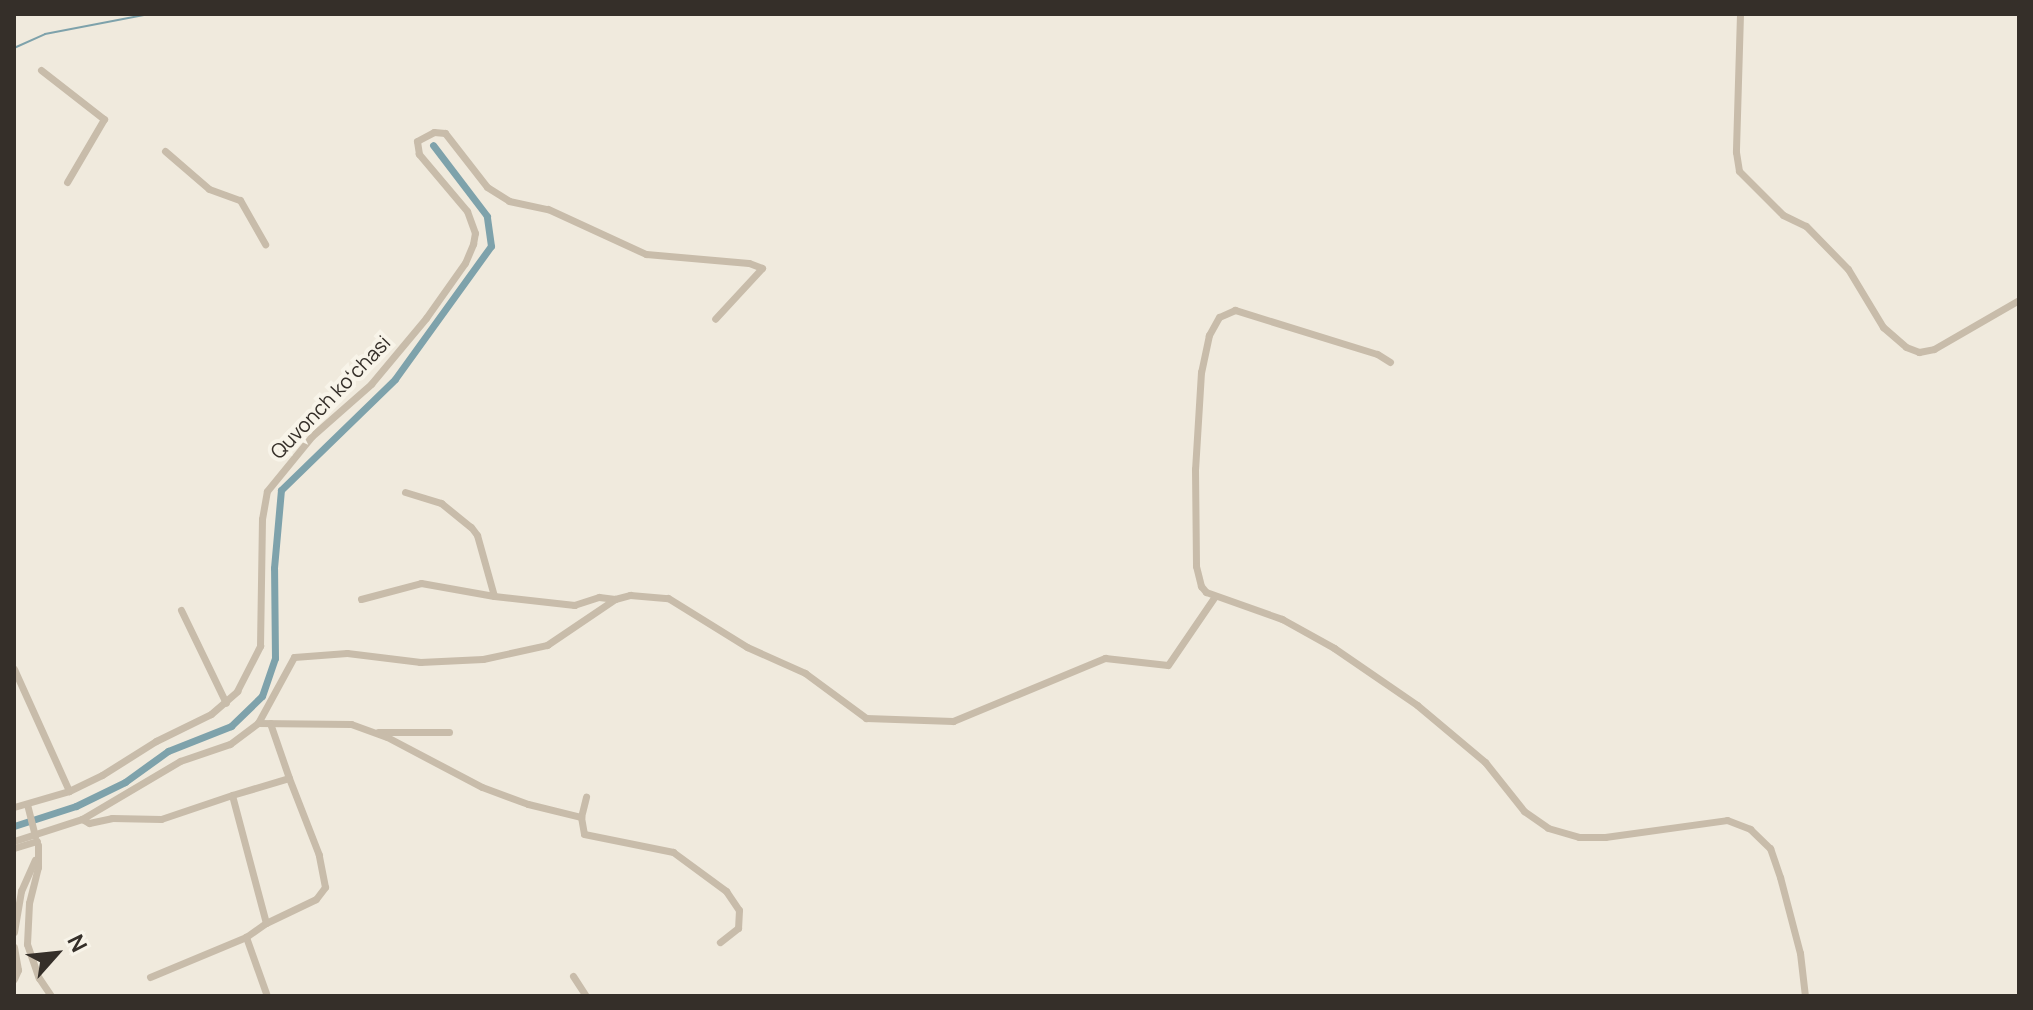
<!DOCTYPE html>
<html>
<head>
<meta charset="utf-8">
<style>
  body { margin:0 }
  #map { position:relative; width:2033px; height:1010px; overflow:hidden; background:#f0eadd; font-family:Manrope,sans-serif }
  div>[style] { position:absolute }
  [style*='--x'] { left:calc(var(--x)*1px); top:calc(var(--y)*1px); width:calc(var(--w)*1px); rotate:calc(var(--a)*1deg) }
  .stream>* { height:2px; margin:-1px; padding:0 1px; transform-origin:1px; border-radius:1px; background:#7ea2ab }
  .canal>* { height:7px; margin:-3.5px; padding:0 3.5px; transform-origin:3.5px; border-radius:3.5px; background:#7ea2ab }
  .street>* { height:7px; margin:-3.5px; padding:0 3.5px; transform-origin:3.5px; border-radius:3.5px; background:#c8bcaa }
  span { translate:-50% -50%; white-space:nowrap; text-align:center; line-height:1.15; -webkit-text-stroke:8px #f8f4e9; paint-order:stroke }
  .street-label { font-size:20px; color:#352f29 }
  .frame { position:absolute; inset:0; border:16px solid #352f29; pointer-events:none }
  .north { position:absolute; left:16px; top:914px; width:80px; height:80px; -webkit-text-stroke:6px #f8f4e9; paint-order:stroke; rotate:63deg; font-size:22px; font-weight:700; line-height:32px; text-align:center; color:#352f29 }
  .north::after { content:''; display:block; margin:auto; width:28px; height:36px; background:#352f29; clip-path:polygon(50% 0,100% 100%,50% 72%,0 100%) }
</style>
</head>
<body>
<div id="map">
  <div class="stream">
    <i style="--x:14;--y:48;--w:34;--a:-24"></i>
    <i style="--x:45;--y:34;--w:106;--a:-10.9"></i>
  </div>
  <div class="canal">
    <i style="--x:14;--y:826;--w:65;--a:-17.9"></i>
    <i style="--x:76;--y:806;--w:55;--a:-26.1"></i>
    <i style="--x:125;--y:782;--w:53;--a:-35.8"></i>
    <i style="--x:168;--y:751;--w:68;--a:-21.6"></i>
    <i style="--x:231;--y:726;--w:43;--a:-44.1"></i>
    <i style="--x:262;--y:696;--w:40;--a:-71.1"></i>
    <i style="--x:275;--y:658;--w:90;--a:-90.6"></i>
    <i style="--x:274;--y:568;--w:78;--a:-84.9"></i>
    <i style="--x:281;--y:490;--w:159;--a:-44.2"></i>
    <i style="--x:395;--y:379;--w:164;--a:-54.2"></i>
    <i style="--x:491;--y:246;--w:30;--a:-98"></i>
    <i style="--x:487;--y:216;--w:89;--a:-127.3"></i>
  </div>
  <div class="street">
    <i style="--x:1740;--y:14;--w:138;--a:91.7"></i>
    <i style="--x:1736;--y:152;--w:19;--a:81"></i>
    <i style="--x:1739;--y:171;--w:62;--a:45"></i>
    <i style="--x:1783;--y:215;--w:25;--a:26"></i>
    <i style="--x:1806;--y:226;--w:60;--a:45.7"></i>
    <i style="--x:1848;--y:269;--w:68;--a:58.9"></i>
    <i style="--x:1883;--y:327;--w:30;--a:41"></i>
    <i style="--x:1906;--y:347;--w:14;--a:21"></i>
    <i style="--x:1919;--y:352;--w:15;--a:-11"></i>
    <i style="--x:1934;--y:349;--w:98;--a:-30"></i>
    <i style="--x:41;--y:70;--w:80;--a:37.9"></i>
    <i style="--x:104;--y:119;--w:73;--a:120.4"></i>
    <i style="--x:165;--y:151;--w:58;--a:40.8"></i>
    <i style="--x:209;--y:189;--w:33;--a:20"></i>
    <i style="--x:240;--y:200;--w:51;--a:60.4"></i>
    <i style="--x:1390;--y:362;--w:15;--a:-148"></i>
    <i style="--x:1377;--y:354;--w:149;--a:-162.8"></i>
    <i style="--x:1235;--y:310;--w:17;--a:156"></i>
    <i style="--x:1219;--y:317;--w:21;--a:119"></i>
    <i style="--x:1209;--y:335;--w:38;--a:102"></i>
    <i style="--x:1201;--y:372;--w:97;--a:93.5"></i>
    <i style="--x:1195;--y:469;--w:97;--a:89.4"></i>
    <i style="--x:1196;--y:566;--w:21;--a:76"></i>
    <i style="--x:1201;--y:586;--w:8;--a:50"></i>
    <i style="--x:1206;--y:592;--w:81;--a:19.6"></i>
    <i style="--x:1282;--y:619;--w:60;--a:29.1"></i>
    <i style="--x:1334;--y:648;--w:101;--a:34.5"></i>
    <i style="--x:1417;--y:705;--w:89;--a:40"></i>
    <i style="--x:1485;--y:762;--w:63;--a:51.5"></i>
    <i style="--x:1524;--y:811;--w:29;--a:35"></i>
    <i style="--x:1548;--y:828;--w:32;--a:16"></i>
    <i style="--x:1579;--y:837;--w:26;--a:0"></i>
    <i style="--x:1605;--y:837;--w:123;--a:-7.9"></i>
    <i style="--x:1727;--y:820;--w:25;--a:21"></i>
    <i style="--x:1750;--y:829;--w:28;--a:44"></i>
    <i style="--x:1770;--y:848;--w:31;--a:71"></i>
    <i style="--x:1780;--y:877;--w:79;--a:75.3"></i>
    <i style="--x:1800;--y:953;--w:43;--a:83.4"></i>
    <i style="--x:405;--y:492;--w:38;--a:17"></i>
    <i style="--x:441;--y:503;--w:38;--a:39"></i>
    <i style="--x:471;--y:527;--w:10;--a:53"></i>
    <i style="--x:477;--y:535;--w:63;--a:74.4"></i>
    <i style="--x:361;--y:599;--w:62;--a:-14.9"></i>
    <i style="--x:421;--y:583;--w:74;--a:10.1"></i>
    <i style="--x:494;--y:596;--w:81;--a:6.4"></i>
    <i style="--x:574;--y:605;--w:26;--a:-18"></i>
    <i style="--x:599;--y:597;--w:16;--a:7"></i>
    <i style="--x:181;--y:610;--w:103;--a:64.2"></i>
    <i style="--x:14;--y:669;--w:134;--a:65.7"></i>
    <i style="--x:258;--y:723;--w:75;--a:-61.4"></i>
    <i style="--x:294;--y:657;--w:53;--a:-4.3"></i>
    <i style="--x:347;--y:653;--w:74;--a:7"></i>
    <i style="--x:420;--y:662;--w:63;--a:-2.7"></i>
    <i style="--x:483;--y:659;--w:66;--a:-12.3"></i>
    <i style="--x:547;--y:645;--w:82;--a:-34.1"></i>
    <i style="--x:615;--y:599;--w:16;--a:-15"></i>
    <i style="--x:630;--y:595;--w:38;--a:5"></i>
    <i style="--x:668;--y:598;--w:93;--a:31.8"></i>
    <i style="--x:747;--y:647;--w:64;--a:24.1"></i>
    <i style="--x:805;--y:673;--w:76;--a:36.4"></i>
    <i style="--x:866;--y:718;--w:87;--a:2"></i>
    <i style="--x:953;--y:721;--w:165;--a:-22.5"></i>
    <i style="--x:1105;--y:658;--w:63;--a:6.3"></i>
    <i style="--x:1168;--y:665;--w:83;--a:-55.7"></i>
    <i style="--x:378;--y:732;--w:71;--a:0"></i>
    <i style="--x:27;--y:804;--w:33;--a:76"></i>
    <i style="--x:14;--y:807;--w:57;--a:-16.2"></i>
    <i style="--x:69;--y:791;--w:37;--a:-26"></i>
    <i style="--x:102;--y:775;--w:64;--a:-32.2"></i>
    <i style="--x:156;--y:741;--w:61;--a:-26.1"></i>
    <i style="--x:211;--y:714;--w:35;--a:-41"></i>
    <i style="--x:237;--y:691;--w:51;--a:-62.9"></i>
    <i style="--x:260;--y:646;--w:127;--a:-89.1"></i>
    <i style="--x:262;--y:519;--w:28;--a:-80"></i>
    <i style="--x:267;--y:491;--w:71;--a:-50.7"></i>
    <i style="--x:312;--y:436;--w:79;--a:-41.4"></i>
    <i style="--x:371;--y:384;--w:86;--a:-50.2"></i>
    <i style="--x:426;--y:318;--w:67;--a:-54.7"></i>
    <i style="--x:465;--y:263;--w:21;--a:-67"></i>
    <i style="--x:473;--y:244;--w:11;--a:-80"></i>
    <i style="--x:475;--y:233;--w:23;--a:-110"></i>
    <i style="--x:467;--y:211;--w:75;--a:-130.1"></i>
    <i style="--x:419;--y:154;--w:13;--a:-99"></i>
    <i style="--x:417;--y:141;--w:19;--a:-28"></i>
    <i style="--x:434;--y:132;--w:11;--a:5"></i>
    <i style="--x:445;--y:133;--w:68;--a:52.1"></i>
    <i style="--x:487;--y:187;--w:26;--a:32"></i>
    <i style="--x:509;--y:201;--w:40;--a:12"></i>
    <i style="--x:548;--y:209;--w:108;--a:24.7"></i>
    <i style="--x:646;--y:254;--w:103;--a:5"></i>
    <i style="--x:749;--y:263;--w:14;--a:21"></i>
    <i style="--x:762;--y:268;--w:69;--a:132.7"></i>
    <i style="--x:581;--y:817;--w:21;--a:-76"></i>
    <i style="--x:82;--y:819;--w:8;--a:30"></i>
    <i style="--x:89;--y:823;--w:24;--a:-12"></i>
    <i style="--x:112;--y:818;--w:49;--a:1.2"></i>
    <i style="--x:161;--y:819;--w:75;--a:-18.7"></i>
    <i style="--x:14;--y:841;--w:71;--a:-17.9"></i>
    <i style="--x:82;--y:819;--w:114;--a:-30.6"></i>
    <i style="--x:180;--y:761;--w:53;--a:-18.8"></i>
    <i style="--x:230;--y:744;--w:35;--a:-37"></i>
    <i style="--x:258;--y:723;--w:93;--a:0.6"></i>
    <i style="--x:351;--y:724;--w:38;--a:20"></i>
    <i style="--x:387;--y:737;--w:107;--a:27.8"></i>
    <i style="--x:482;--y:787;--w:49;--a:20.3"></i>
    <i style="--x:528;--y:804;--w:55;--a:13.8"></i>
    <i style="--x:581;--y:817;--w:17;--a:80"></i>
    <i style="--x:584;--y:834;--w:91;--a:11.4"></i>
    <i style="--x:673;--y:852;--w:66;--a:36.3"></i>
    <i style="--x:726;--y:891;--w:23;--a:56"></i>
    <i style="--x:739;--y:910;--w:18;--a:93"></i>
    <i style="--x:738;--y:928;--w:23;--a:142"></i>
    <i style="--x:38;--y:845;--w:22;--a:90"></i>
    <i style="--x:38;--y:867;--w:37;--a:104"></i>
    <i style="--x:29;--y:903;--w:41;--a:92.8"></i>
    <i style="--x:27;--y:944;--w:36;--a:71"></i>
    <i style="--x:39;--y:978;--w:22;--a:56"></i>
    <i style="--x:14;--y:848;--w:24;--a:-17"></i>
    <i style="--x:266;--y:923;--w:55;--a:-25.6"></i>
    <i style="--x:316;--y:899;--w:15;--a:-53"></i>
    <i style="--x:325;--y:887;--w:33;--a:-101"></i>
    <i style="--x:319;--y:855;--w:83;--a:-111.3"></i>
    <i style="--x:14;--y:932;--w:42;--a:-80.3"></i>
    <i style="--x:21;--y:891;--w:34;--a:-66"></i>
    <i style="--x:14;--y:947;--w:23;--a:80"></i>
    <i style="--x:18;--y:970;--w:10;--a:114"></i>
    <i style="--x:573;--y:976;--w:24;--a:57"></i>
    <i style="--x:150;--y:977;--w:104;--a:-22.6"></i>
    <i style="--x:267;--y:996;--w:63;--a:-109.6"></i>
    <i style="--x:246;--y:937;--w:24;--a:-35"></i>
    <i style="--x:266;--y:923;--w:132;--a:-104.9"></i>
    <i style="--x:232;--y:795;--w:59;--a:-16.6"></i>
    <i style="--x:289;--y:778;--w:58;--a:-109.1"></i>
  </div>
  <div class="street-label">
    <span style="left:330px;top:397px;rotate:-46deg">Quvonch koʻchasi</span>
  </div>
  <div class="frame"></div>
  <div class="north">N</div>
</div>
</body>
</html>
